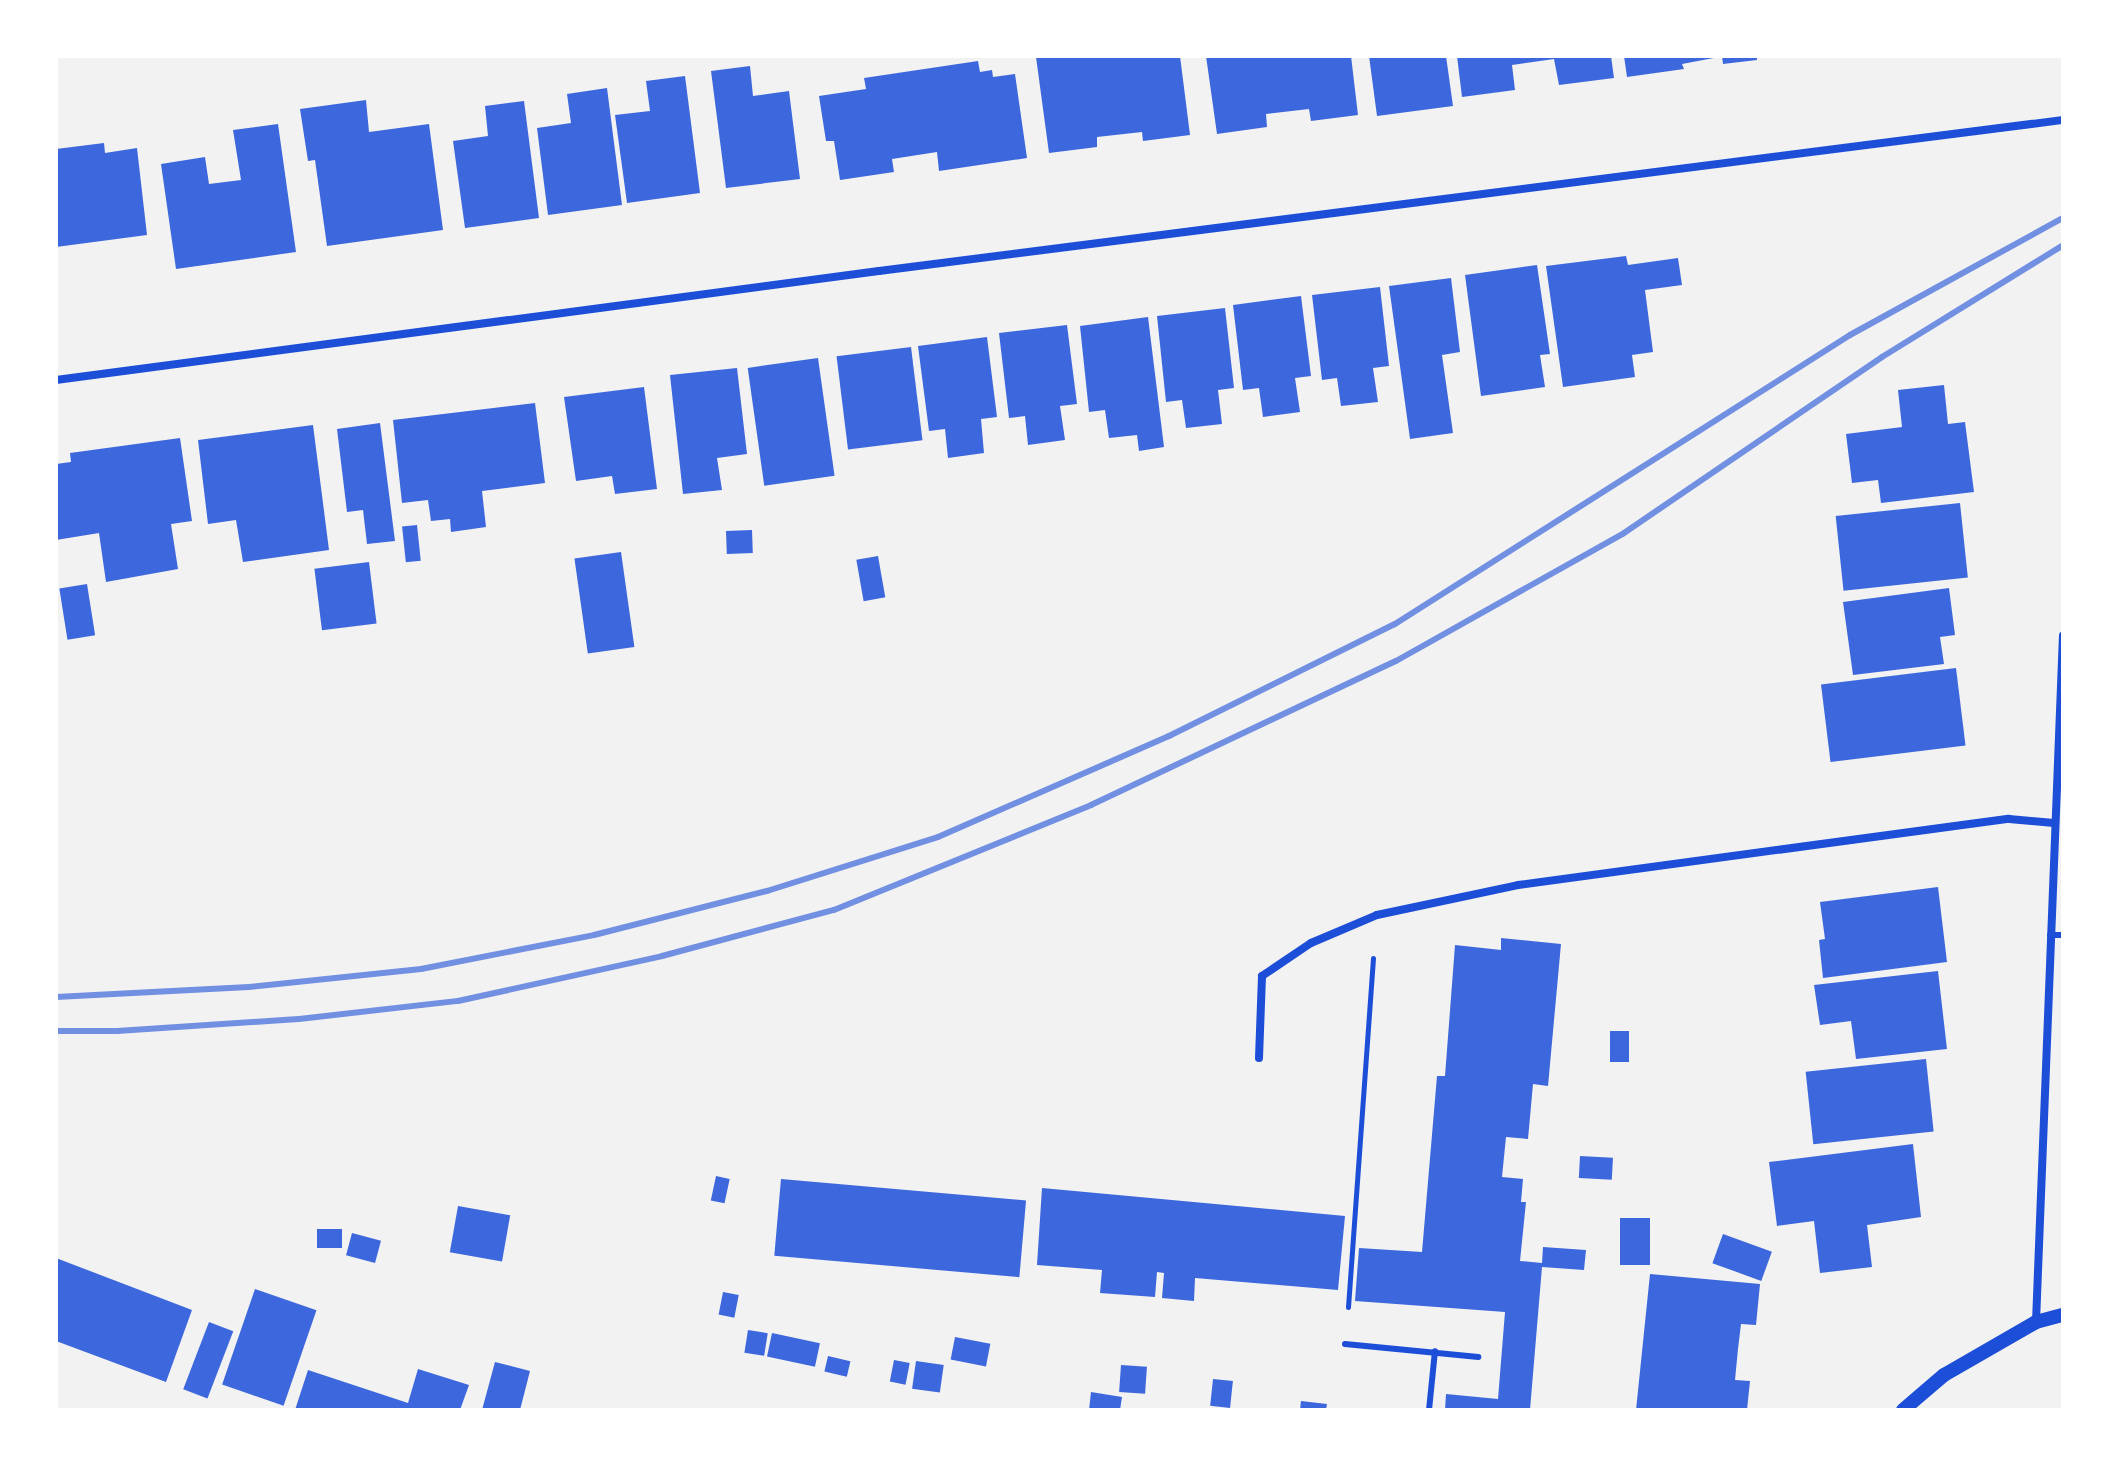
<!DOCTYPE html>
<html>
<head>
<meta charset="utf-8">
<style>
  body { margin:0 }
  #map { position:relative; width:2119px; height:1466px; overflow:hidden; background:#f2f2f2; font-family:"Archivo Narrow",sans-serif }
  div>[style] { position:absolute }
  [style*='--x'] { left:calc(var(--x)*1px); top:calc(var(--y)*1px); width:calc(var(--w)*1px); rotate:calc(var(--a)*1deg) }
  .building>* { inset:0; background:#3d67dc; transform-origin:0 0 }
  .path>* { height:5px; margin:-2.5px; padding:0 2.5px; transform-origin:2.5px; border-radius:2.5px; background:#1d4ed8 }
  .service>* { height:6px; margin:-3px; padding:0 3px; transform-origin:3px; border-radius:3px; background:#1d4ed8 }
  .minor>* { height:8px; margin:-4px; padding:0 4px; transform-origin:4px; border-radius:4px; background:#1d4ed8 }
  .tertiary>* { height:14px; margin:-7px; padding:0 7px; transform-origin:7px; border-radius:7px; background:#1d4ed8 }
  .rail>* { height:6px; margin:-3px; padding:0 3px; transform-origin:3px; border-radius:3px; background:#7290e2 }
  span { translate:-50% -50%; white-space:nowrap; text-align:center; line-height:1.15; -webkit-text-stroke:8px #fff; paint-order:stroke }
  .frame { position:absolute; inset:0; border:58px solid #fff; pointer-events:none }
</style>
</head>
<body>
<div id="map">
  <div class="building">
    <i style="clip-path:polygon(1180px 56px,1190px 135px,1143px 141px,1142px 132px,1097px 137px,1097px 147px,1049px 153px,1036px 57px)"></i>
    <i style="clip-path:polygon(1206px 56px,1351px 56px,1358px 115px,1311px 121px,1309px 109px,1266px 114px,1267px 127px,1217px 134px)"></i>
    <i style="clip-path:polygon(1369px 56px,1446px 56px,1453px 106px,1377px 116px)"></i>
    <i style="clip-path:polygon(1457px 56px,1611px 56px,1614px 78px,1559px 85px,1554px 59px,1512px 65px,1515px 90px,1462px 97px)"></i>
    <i style="clip-path:polygon(1624px 56px,1718px 56px,1719px 57px,1682px 64px,1684px 69px,1627px 77px)"></i>
    <i style="clip-path:polygon(1722px 56px,1757px 56px,1757px 60px,1723px 64px)"></i>
    <i style="clip-path:polygon(978px 61px,980px 72px,992px 70px,993px 77px,1015px 74px,1027px 158px,939px 171px,937px 152px,892px 159px,894px 172px,840px 180px,834px 141px,826px 141px,819px 96px,866px 89px,864px 78px)"></i>
    <i style="clip-path:polygon(750px 66px,753px 96px,789px 91px,800px 179px,726px 188px,711px 71px)"></i>
    <i style="clip-path:polygon(685px 76px,700px 193px,627px 203px,615px 115px,650px 111px,646px 81px)"></i>
    <i style="clip-path:polygon(607px 88px,622px 205px,548px 215px,537px 128px,571px 123px,567px 94px)"></i>
    <i style="clip-path:polygon(366px 100px,369px 132px,429px 124px,443px 230px,327px 246px,315px 160px,308px 161px,300px 109px)"></i>
    <i style="clip-path:polygon(524px 101px,539px 218px,465px 228px,453px 141px,488px 136px,485px 106px)"></i>
    <i style="clip-path:polygon(278px 124px,296px 252px,176px 269px,161px 164px,205px 157px,209px 184px,241px 180px,233px 130px)"></i>
    <i style="clip-path:polygon(104px 143px,105px 153px,137px 148px,147px 235px,56px 247px,56px 149px)"></i>
    <i style="clip-path:polygon(1626px 256px,1628px 265px,1678px 258px,1682px 285px,1645px 290px,1653px 352px,1632px 355px,1635px 377px,1563px 387px,1546px 266px)"></i>
    <i style="clip-path:polygon(1537px 265px,1550px 354px,1540px 355px,1545px 387px,1481px 396px,1465px 275px)"></i>
    <i style="clip-path:polygon(1451px 278px,1460px 352px,1442px 355px,1453px 433px,1410px 439px,1389px 286px)"></i>
    <i style="clip-path:polygon(1380px 287px,1389px 366px,1373px 368px,1378px 402px,1341px 406px,1337px 378px,1322px 380px,1312px 295px)"></i>
    <i style="clip-path:polygon(1301px 296px,1311px 376px,1295px 378px,1300px 412px,1263px 417px,1259px 388px,1243px 390px,1233px 305px)"></i>
    <i style="clip-path:polygon(1225px 308px,1234px 388px,1218px 390px,1222px 424px,1186px 428px,1182px 400px,1166px 402px,1157px 316px)"></i>
    <i style="clip-path:polygon(1148px 317px,1164px 447px,1139px 451px,1137px 435px,1109px 438px,1105px 410px,1089px 412px,1080px 326px)"></i>
    <i style="clip-path:polygon(1067px 325px,1077px 404px,1060px 406px,1065px 440px,1028px 445px,1025px 416px,1009px 418px,999px 333px)"></i>
    <i style="clip-path:polygon(987px 337px,997px 417px,981px 419px,984px 453px,948px 458px,945px 429px,929px 431px,918px 346px)"></i>
    <i style="left:911px;top:347px;width:94px;height:75px;rotate:83deg"></i>
    <i style="left:818px;top:358px;width:119px;height:71px;rotate:82deg"></i>
    <i style="clip-path:polygon(737px 368px,747px 454px,717px 458px,722px 490px,683px 494px,670px 375px)"></i>
    <i style="clip-path:polygon(1944px 385px,1948px 424px,1965px 422px,1974px 492px,1881px 503px,1878px 480px,1852px 483px,1846px 434px,1902px 427px,1898px 390px)"></i>
    <i style="clip-path:polygon(644px 387px,657px 489px,615px 494px,612px 476px,576px 481px,564px 397px)"></i>
    <i style="clip-path:polygon(535px 403px,545px 483px,482px 491px,486px 527px,451px 532px,450px 519px,431px 521px,428px 500px,402px 503px,393px 420px)"></i>
    <i style="clip-path:polygon(380px 423px,395px 541px,367px 544px,363px 510px,347px 512px,337px 429px)"></i>
    <i style="clip-path:polygon(313px 425px,329px 550px,243px 562px,236px 520px,208px 524px,198px 440px)"></i>
    <i style="clip-path:polygon(180px 438px,192px 521px,171px 524px,178px 569px,106px 582px,99px 533px,56px 540px,56px 464px,71px 462px,70px 453px)"></i>
    <i style="left:1960px;top:503px;width:75px;height:125px;rotate:84deg"></i>
    <i style="left:417px;top:525px;width:36px;height:15px;rotate:84deg"></i>
    <i style="left:752px;top:530px;width:23px;height:26px;rotate:88deg"></i>
    <i style="left:621px;top:552px;width:96px;height:47px;rotate:82deg"></i>
    <i style="left:878px;top:556px;width:42px;height:22px;rotate:80deg"></i>
    <i style="left:369px;top:562px;width:62px;height:55px;rotate:83deg"></i>
    <i style="left:87px;top:584px;width:52px;height:28px;rotate:81deg"></i>
    <i style="clip-path:polygon(1949px 588px,1955px 635px,1940px 637px,1944px 664px,1853px 675px,1843px 602px)"></i>
    <i style="left:1956px;top:668px;width:78px;height:136px;rotate:83deg"></i>
    <i style="clip-path:polygon(1938px 887px,1947px 962px,1823px 978px,1819px 940px,1825px 939px,1820px 902px)"></i>
    <i style="clip-path:polygon(1501px 938px,1561px 944px,1548px 1086px,1533px 1084px,1528px 1139px,1506px 1137px,1502px 1177px,1523px 1179px,1521px 1202px,1526px 1202px,1520px 1261px,1542px 1263px,1543px 1247px,1586px 1250px,1584px 1270px,1542px 1267px,1530px 1410px,1445px 1410px,1446px 1394px,1498px 1399px,1505px 1312px,1355px 1301px,1359px 1248px,1422px 1252px,1437px 1076px,1445px 1076px,1455px 945px,1501px 950px)"></i>
    <i style="clip-path:polygon(1938px 971px,1947px 1049px,1856px 1059px,1851px 1021px,1820px 1025px,1814px 985px)"></i>
    <i style="left:1610px;top:1031px;width:19px;height:31px"></i>
    <i style="left:1926px;top:1059px;width:73px;height:121px;rotate:84deg"></i>
    <i style="clip-path:polygon(1913px 1144px,1921px 1217px,1867px 1225px,1872px 1267px,1820px 1273px,1814px 1221px,1777px 1226px,1769px 1162px)"></i>
    <i style="left:1580px;top:1156px;width:33px;height:22px;rotate:3deg"></i>
    <i style="left:716px;top:1176px;width:14px;height:25px;rotate:12deg"></i>
    <i style="left:781px;top:1179px;width:246px;height:77px;rotate:5deg"></i>
    <i style="clip-path:polygon(1042px 1188px,1345px 1216px,1338px 1290px,1195px 1278px,1194px 1301px,1162px 1298px,1164px 1273px,1157px 1272px,1155px 1297px,1100px 1293px,1102px 1270px,1037px 1265px)"></i>
    <i style="left:458px;top:1206px;width:53px;height:47px;rotate:10deg"></i>
    <i style="left:1650px;top:1218px;width:47px;height:30px;rotate:90deg"></i>
    <i style="left:317px;top:1229px;width:25px;height:19px"></i>
    <i style="left:352px;top:1233px;width:30px;height:23px;rotate:15deg"></i>
    <i style="left:1723px;top:1234px;width:52px;height:31px;rotate:20deg"></i>
    <i style="clip-path:polygon(56px 1258px,192px 1310px,166px 1382px,56px 1341px)"></i>
    <i style="clip-path:polygon(1650px 1274px,1760px 1284px,1756px 1325px,1741px 1324px,1738px 1349px,1735px 1380px,1750px 1381px,1747px 1410px,1636px 1410px)"></i>
    <i style="left:255px;top:1289px;width:65px;height:101px;rotate:19deg"></i>
    <i style="left:723px;top:1292px;width:16px;height:23px;rotate:11deg"></i>
    <i style="left:209px;top:1322px;width:26px;height:72px;rotate:21deg"></i>
    <i style="left:748px;top:1330px;width:20px;height:23px;rotate:9deg"></i>
    <i style="left:772px;top:1333px;width:49px;height:24px;rotate:12deg"></i>
    <i style="left:955px;top:1337px;width:36px;height:23px;rotate:11deg"></i>
    <i style="left:828px;top:1356px;width:23px;height:16px;rotate:13deg"></i>
    <i style="left:894px;top:1360px;width:16px;height:22px;rotate:11deg"></i>
    <i style="left:916px;top:1361px;width:28px;height:28px;rotate:8deg"></i>
    <i style="clip-path:polygon(495px 1362px,530px 1371px,520px 1410px,482px 1410px)"></i>
    <i style="left:1121px;top:1365px;width:26px;height:27px;rotate:4deg"></i>
    <i style="clip-path:polygon(418px 1369px,469px 1385px,460px 1410px,295px 1410px,308px 1370px,408px 1403px)"></i>
    <i style="left:1213px;top:1379px;width:20px;height:27px;rotate:6deg"></i>
    <i style="clip-path:polygon(1091px 1392px,1122px 1397px,1120px 1410px,1089px 1410px)"></i>
    <i style="clip-path:polygon(1301px 1401px,1327px 1404px,1326px 1410px,1300px 1410px)"></i>
  </div>
  <div class="path">
    <i style="--x:1348;--y:1307;--w:350;--a:-85.9"></i>
  </div>
  <div class="service">
    <i style="--x:2050;--y:935;--w:13;--a:0"></i>
    <i style="--x:1345;--y:1344;--w:134;--a:5.6"></i>
    <i style="--x:1429;--y:1410;--w:59;--a:-84.2"></i>
  </div>
  <div class="minor">
    <i style="--x:56;--y:380;--w:830;--a:-7.54"></i>
    <i style="--x:879;--y:271;--w:1194;--a:-7.27"></i>
    <i style="--x:1259;--y:1058;--w:82;--a:-87.9"></i>
    <i style="--x:1262;--y:976;--w:59;--a:-34"></i>
    <i style="--x:1311;--y:943;--w:72;--a:-23"></i>
    <i style="--x:1377;--y:915;--w:144;--a:-12"></i>
    <i style="--x:1518;--y:885;--w:495;--a:-7.7"></i>
    <i style="--x:2009;--y:819;--w:45;--a:5.1"></i>
    <i style="--x:2036;--y:1322;--w:687;--a:-87.75"></i>
  </div>
  <div class="tertiary">
    <i style="--x:1903;--y:1410;--w:54;--a:-40.5"></i>
    <i style="--x:1944;--y:1375;--w:106;--a:-29.9"></i>
    <i style="--x:2036;--y:1322;--w:28;--a:-15"></i>
  </div>
  <div class="rail">
    <i style="--x:56;--y:997;--w:193;--a:-3"></i>
    <i style="--x:249;--y:987;--w:173;--a:-6"></i>
    <i style="--x:421;--y:969;--w:176;--a:-11.1"></i>
    <i style="--x:594;--y:935;--w:179;--a:-14.3"></i>
    <i style="--x:767;--y:891;--w:179;--a:-17.5"></i>
    <i style="--x:938;--y:837;--w:252;--a:-23.6"></i>
    <i style="--x:1169;--y:736;--w:252;--a:-26.4"></i>
    <i style="--x:1395;--y:624;--w:539;--a:-32.42"></i>
    <i style="--x:1850;--y:335;--w:243;--a:-28.8"></i>
    <i style="--x:56;--y:1031;--w:61;--a:0"></i>
    <i style="--x:117;--y:1031;--w:182;--a:-3.8"></i>
    <i style="--x:299;--y:1019;--w:160;--a:-6.5"></i>
    <i style="--x:458;--y:1001;--w:209;--a:-12.4"></i>
    <i style="--x:662;--y:956;--w:178;--a:-15"></i>
    <i style="--x:834;--y:910;--w:278;--a:-22.2"></i>
    <i style="--x:1091;--y:805;--w:337;--a:-25.3"></i>
    <i style="--x:1396;--y:661;--w:261;--a:-29.3"></i>
    <i style="--x:1624;--y:533;--w:312;--a:-34.3"></i>
    <i style="--x:1882;--y:357;--w:213;--a:-31.7"></i>
  </div>
  <div class="frame"></div>
</div>
</body>
</html>
